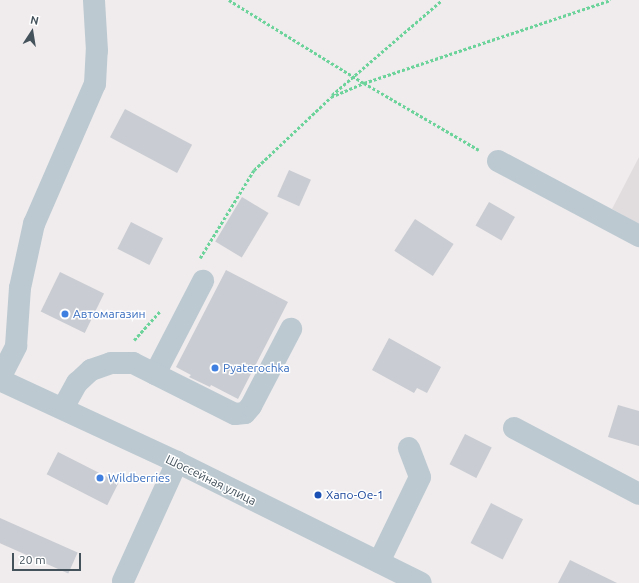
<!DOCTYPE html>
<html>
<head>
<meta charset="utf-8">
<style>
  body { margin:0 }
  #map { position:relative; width:639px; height:583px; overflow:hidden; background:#f0eced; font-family:Ubuntu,sans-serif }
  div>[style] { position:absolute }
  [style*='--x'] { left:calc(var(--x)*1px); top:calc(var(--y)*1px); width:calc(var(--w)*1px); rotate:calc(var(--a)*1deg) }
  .education>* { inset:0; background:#e1dddf }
  .building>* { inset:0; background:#c9ccd2; transform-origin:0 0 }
  .path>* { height:2.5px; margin-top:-1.25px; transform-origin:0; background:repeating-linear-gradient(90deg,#6cd39a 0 3px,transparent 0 5px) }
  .minor>* { height:22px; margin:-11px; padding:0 11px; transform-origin:11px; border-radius:11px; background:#bcc9d1 }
  .dots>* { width:11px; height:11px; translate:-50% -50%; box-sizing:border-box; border:2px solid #fff; border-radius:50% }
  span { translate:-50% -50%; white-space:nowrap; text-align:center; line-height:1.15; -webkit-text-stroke:3px #fff; paint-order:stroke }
  .shop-label { font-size:12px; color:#366cbe }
  .left { translate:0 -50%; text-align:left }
  .street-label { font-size:12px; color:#44525c }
  .transit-label { font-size:12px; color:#164399 }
  .north { position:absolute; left:12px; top:12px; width:40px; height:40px; -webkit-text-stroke:3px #fff; paint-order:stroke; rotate:12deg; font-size:11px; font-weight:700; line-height:16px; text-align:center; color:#44525c }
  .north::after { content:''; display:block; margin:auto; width:14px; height:18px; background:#44525c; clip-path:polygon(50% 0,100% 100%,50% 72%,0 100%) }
  .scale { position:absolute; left:12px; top:553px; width:69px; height:18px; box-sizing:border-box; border:2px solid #44525c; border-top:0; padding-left:5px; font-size:12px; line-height:14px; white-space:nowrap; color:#44525c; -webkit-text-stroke:3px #fff; paint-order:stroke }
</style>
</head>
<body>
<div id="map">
  <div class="education">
    <i style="clip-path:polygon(639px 157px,639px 224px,612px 209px)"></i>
  </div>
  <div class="building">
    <i style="left:125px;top:109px;width:76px;height:32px;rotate:28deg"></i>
    <i style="left:289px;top:170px;width:24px;height:29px;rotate:24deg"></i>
    <i style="left:242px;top:197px;width:31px;height:52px;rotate:31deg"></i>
    <i style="left:489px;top:202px;width:30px;height:27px;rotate:30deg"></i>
    <i style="left:415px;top:219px;width:46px;height:38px;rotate:33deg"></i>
    <i style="left:131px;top:222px;width:36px;height:30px;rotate:27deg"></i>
    <i style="clip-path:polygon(226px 270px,288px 302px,238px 399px,211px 385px,210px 387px,189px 377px,191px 375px,176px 367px)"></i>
    <i style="left:60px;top:272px;width:49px;height:44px;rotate:26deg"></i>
    <i style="clip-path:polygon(389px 338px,441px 367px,427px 393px,417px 388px,414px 393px,372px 370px)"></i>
    <i style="clip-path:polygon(618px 405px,639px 411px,639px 446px,608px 437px)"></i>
    <i style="left:465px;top:434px;width:30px;height:34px;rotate:27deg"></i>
    <i style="left:58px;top:452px;width:68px;height:25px;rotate:27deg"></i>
    <i style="left:491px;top:503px;width:36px;height:45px;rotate:27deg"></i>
    <i style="left:0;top:518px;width:85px;height:23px;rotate:24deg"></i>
    <i style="clip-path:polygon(570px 560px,617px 583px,558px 583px)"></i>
  </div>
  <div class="path">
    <i style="--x:229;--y:0;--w:158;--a:31.6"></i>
    <i style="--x:364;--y:83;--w:133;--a:30.2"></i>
    <i style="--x:332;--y:95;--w:145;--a:-40.8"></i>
    <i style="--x:200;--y:258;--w:103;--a:-58.5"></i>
    <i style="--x:254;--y:170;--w:106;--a:-43.5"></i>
    <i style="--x:331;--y:97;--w:36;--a:-23"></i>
    <i style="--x:364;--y:83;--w:260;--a:-18.6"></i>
    <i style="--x:134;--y:340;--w:39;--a:-48"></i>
  </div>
  <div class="minor">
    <i style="--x:498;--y:161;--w:160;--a:28"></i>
    <i style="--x:155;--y:374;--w:105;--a:-62.7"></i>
    <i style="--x:0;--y:378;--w:36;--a:-63"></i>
    <i style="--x:16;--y:346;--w:58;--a:-86.1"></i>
    <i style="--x:20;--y:288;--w:66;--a:-77.7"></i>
    <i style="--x:34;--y:224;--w:153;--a:-66.5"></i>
    <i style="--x:95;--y:84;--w:33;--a:-87"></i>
    <i style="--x:97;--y:51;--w:51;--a:-93.4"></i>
    <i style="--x:0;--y:380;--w:195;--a:24.9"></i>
    <i style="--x:177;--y:462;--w:272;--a:26.4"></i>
    <i style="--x:63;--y:408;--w:29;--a:-61"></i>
    <i style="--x:77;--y:383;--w:19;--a:-43"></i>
    <i style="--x:91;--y:370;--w:21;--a:-19"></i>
    <i style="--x:111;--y:363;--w:22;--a:0"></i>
    <i style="--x:133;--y:363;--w:114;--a:26.6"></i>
    <i style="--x:235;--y:414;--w:10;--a:-6"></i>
    <i style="--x:245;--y:413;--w:9;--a:-49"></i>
    <i style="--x:251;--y:406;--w:87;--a:-62.5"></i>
    <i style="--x:514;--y:428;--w:141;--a:27.8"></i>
    <i style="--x:379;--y:562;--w:94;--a:-64.2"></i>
    <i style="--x:420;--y:477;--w:31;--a:-111"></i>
    <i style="--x:123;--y:581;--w:131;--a:-65.6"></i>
  </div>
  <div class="dots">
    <i style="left:65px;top:314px;background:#3f7fe0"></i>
    <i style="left:215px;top:368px;background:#3f7fe0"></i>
    <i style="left:100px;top:478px;background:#3f7fe0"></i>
    <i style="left:318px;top:495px;background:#1a4fb4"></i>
  </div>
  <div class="shop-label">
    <span class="left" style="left:73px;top:314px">Автомагазин</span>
    <span class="left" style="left:223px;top:368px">Pyaterochka</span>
    <span class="left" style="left:108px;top:478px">Wildberries</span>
  </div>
  <div class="street-label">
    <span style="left:211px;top:480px;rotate:26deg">Шоссейная улица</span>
  </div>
  <div class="transit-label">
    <span class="left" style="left:326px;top:495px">Хапо-Ое-1</span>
  </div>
  <div class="north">N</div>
  <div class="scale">20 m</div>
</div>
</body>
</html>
